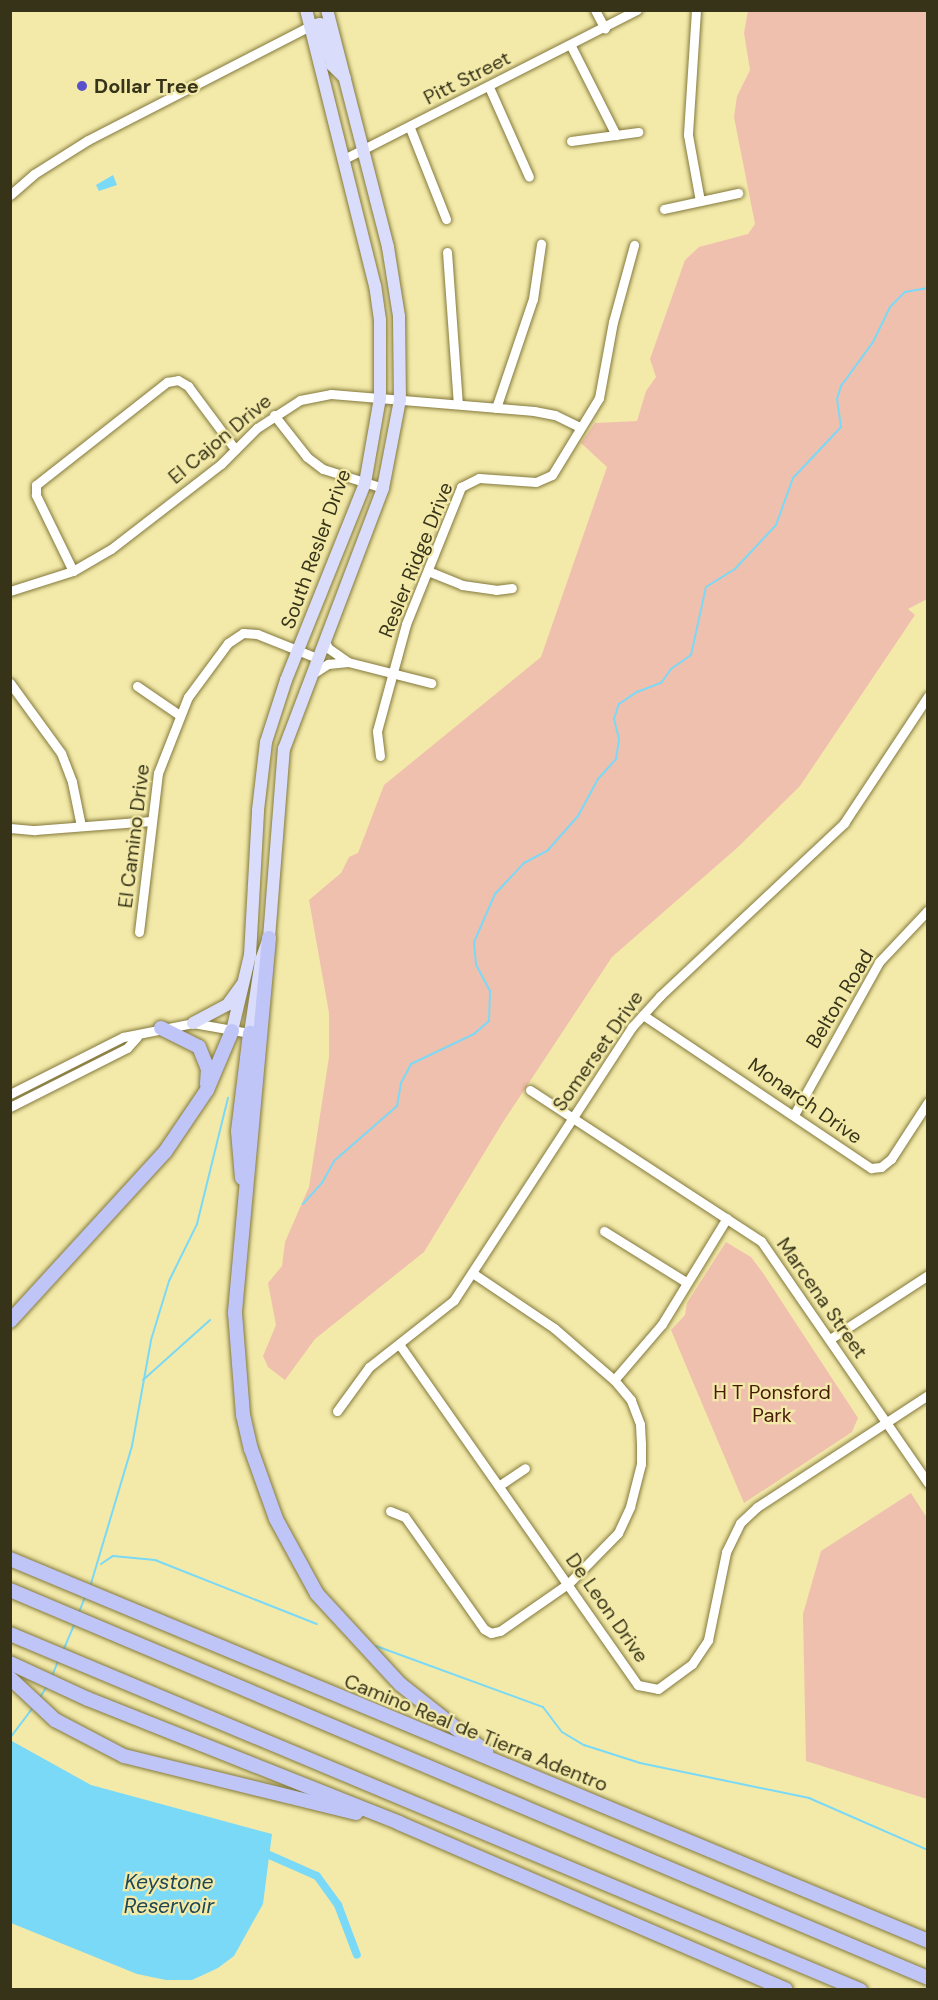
<!DOCTYPE html>
<html>
<head>
<meta charset="utf-8">
<style>
  body { margin:0 }
  #map { position:relative; width:938px; height:2000px; overflow:hidden; background:#f3eaa9; font-family:"DM Sans",sans-serif }
  div>[style] { position:absolute }
  [style*='--x'] { left:calc(var(--x)*1px); top:calc(var(--y)*1px); width:calc(var(--w)*1px); rotate:calc(var(--a)*1deg) }
  .green>* { inset:0; background:#f0c0ae }
  .water>* { inset:0; background:#7ad9f7 }
  .stream>* { height:2px; margin:-1px; padding:0 1px; transform-origin:1px; border-radius:1px; background:#7ad9f7 }
  .canal>* { height:8px; margin:-4px; padding:0 4px; transform-origin:4px; border-radius:4px; background:#7ad9f7 }
  .roads { filter:drop-shadow(0 0 2px #83793d) drop-shadow(0 0 2px #83793d) }
  .minor>* { height:9px; margin:-4.5px; padding:0 4.5px; transform-origin:4.5px; border-radius:4.5px; background:#fff }
  .major>* { height:12px; margin:-6px; padding:0 6px; transform-origin:6px; border-radius:6px; background:#d9dcfb }
  .highway>* { height:14px; margin:-7px; padding:0 7px; transform-origin:7px; border-radius:7px; background:#c0c5f8 }
  .dots>* { width:16px; height:16px; translate:-50% -50%; box-sizing:border-box; border:3px solid #f3eaa9; border-radius:50% }
  span { translate:-50% -50%; white-space:nowrap; text-align:center; line-height:1.15; -webkit-text-stroke:4.5px #f3eaa9; paint-order:stroke }
  .street-label { font-size:20px; color:#373319 }
  .poi-label { font-size:20px; color:#373319; font-weight:700 }
  .left { translate:0 -50%; text-align:left }
  .park-label { font-size:20px; color:#491a07 }
  .water-label { font-size:21px; color:#1d4754; font-style:italic }
  .frame { position:absolute; inset:0; border:12px solid #373319; pointer-events:none }
</style>
</head>
<body>
<div id="map">
  <div class="green">
    <i style="clip-path:polygon(748px 11px,927px 11px,927px 599px,908px 609px,915px 615px,800px 786px,737px 848px,612px 957px,503px 1122px,424px 1252px,315px 1339px,285px 1380px,268px 1367px,263px 1356px,276px 1325px,268px 1283px,282px 1266px,285px 1242px,309px 1187px,329px 1057px,329px 1013px,309px 900px,341px 873px,349px 857px,358px 853px,384px 785px,541px 657px,607px 467px,581px 443px,595px 423px,637px 421px,646px 391px,656px 377px,650px 359px,685px 260px,699px 247px,748px 234px,755px 224px,734px 117px,737px 96px,750px 70px,744px 33px)"></i>
    <i style="clip-path:polygon(726px 1242px,751px 1257px,763px 1273px,858px 1418px,852px 1432px,744px 1503px,671px 1330px,685px 1315px,687px 1303px)"></i>
    <i style="clip-path:polygon(911px 1493px,927px 1518px,927px 1799px,806px 1761px,803px 1614px,821px 1551px)"></i>
  </div>
  <div class="water">
    <i style="clip-path:polygon(113px 175px,117px 185px,99px 191px,96px 185px)"></i>
    <i style="clip-path:polygon(10px 1740px,91px 1785px,272px 1834px,263px 1904px,234px 1956px,218px 1968px,192px 1980px,166px 1980px,137px 1974px,11px 1923px)"></i>
  </div>
  <div class="stream">
    <i style="--x:303;--y:1204;--w:28;--a:-48"></i>
    <i style="--x:322;--y:1183;--w:25;--a:-61"></i>
    <i style="--x:334;--y:1161;--w:84;--a:-41.1"></i>
    <i style="--x:397;--y:1106;--w:23;--a:-80"></i>
    <i style="--x:401;--y:1083;--w:21;--a:-62"></i>
    <i style="--x:411;--y:1064;--w:70;--a:-25.5"></i>
    <i style="--x:474;--y:1034;--w:20;--a:-41"></i>
    <i style="--x:489;--y:1021;--w:30;--a:-88"></i>
    <i style="--x:490;--y:991;--w:30;--a:-118"></i>
    <i style="--x:476;--y:965;--w:23;--a:-95"></i>
    <i style="--x:474;--y:942;--w:52;--a:-66.4"></i>
    <i style="--x:495;--y:894;--w:42;--a:-46.9"></i>
    <i style="--x:524;--y:863;--w:27;--a:-28"></i>
    <i style="--x:548;--y:850;--w:45;--a:-48.6"></i>
    <i style="--x:578;--y:816;--w:42;--a:-61.6"></i>
    <i style="--x:598;--y:779;--w:27;--a:-48"></i>
    <i style="--x:616;--y:759;--w:20;--a:-81"></i>
    <i style="--x:619;--y:739;--w:21;--a:-104"></i>
    <i style="--x:614;--y:719;--w:16;--a:-72"></i>
    <i style="--x:619;--y:704;--w:22;--a:-34"></i>
    <i style="--x:637;--y:692;--w:26;--a:-21"></i>
    <i style="--x:661;--y:683;--w:17;--a:-54"></i>
    <i style="--x:671;--y:669;--w:24;--a:-35"></i>
    <i style="--x:691;--y:655;--w:70;--a:-77.6"></i>
    <i style="--x:706;--y:587;--w:34;--a:-32"></i>
    <i style="--x:735;--y:569;--w:60;--a:-47"></i>
    <i style="--x:776;--y:525;--w:50;--a:-70.1"></i>
    <i style="--x:793;--y:478;--w:70;--a:-46.7"></i>
    <i style="--x:841;--y:427;--w:28;--a:-98"></i>
    <i style="--x:837;--y:399;--w:14;--a:-73"></i>
    <i style="--x:841;--y:386;--w:54;--a:-54"></i>
    <i style="--x:873;--y:342;--w:39;--a:-64"></i>
    <i style="--x:890;--y:307;--w:21;--a:-45"></i>
    <i style="--x:905;--y:292;--w:23;--a:-10"></i>
    <i style="--x:143;--y:1380;--w:90;--a:-41.8"></i>
    <i style="--x:101;--y:1564;--w:14;--a:-34"></i>
    <i style="--x:113;--y:1556;--w:42;--a:5.4"></i>
    <i style="--x:155;--y:1560;--w:174;--a:21.6"></i>
    <i style="--x:90;--y:1587;--w:147;--a:-73.4"></i>
    <i style="--x:132;--y:1446;--w:108;--a:-79.8"></i>
    <i style="--x:151;--y:1340;--w:62;--a:-73"></i>
    <i style="--x:169;--y:1281;--w:64;--a:-63.8"></i>
    <i style="--x:197;--y:1224;--w:130;--a:-76.2"></i>
    <i style="--x:79;--y:1612;--w:18;--a:-68"></i>
    <i style="--x:376;--y:1646;--w:178;--a:20.1"></i>
    <i style="--x:543;--y:1707;--w:31;--a:53"></i>
    <i style="--x:562;--y:1732;--w:26;--a:31"></i>
    <i style="--x:584;--y:1745;--w:59;--a:17.8"></i>
    <i style="--x:640;--y:1763;--w:173;--a:11.7"></i>
    <i style="--x:809;--y:1798;--w:130;--a:23.6"></i>
    <i style="--x:63;--y:1651;--w:30;--a:-67"></i>
    <i style="--x:52;--y:1676;--w:18;--a:-68"></i>
    <i style="--x:39;--y:1699;--w:15;--a:-58"></i>
    <i style="--x:10;--y:1738;--w:40;--a:-53"></i>
  </div>
  <div class="canal">
    <i style="--x:258;--y:1850;--w:64;--a:23.8"></i>
    <i style="--x:317;--y:1876;--w:36;--a:54"></i>
    <i style="--x:338;--y:1905;--w:53;--a:69.2"></i>
  </div>
  <div class="roads">
    <div class="minor">
      <i style="--x:595;--y:10;--w:21;--a:62"></i>
      <i style="--x:696;--y:10;--w:125;--a:93.7"></i>
      <i style="--x:688;--y:135;--w:67;--a:79.7"></i>
      <i style="--x:571;--y:46;--w:100;--a:63.2"></i>
      <i style="--x:489;--y:87;--w:98;--a:66"></i>
      <i style="--x:410;--y:128;--w:98;--a:68.4"></i>
      <i style="--x:571;--y:141;--w:68;--a:-7.7"></i>
      <i style="--x:344;--y:159;--w:329;--a:-27"></i>
      <i style="--x:10;--y:195;--w:32;--a:-41"></i>
      <i style="--x:34;--y:174;--w:64;--a:-32.2"></i>
      <i style="--x:88;--y:140;--w:250;--a:-27.2"></i>
      <i style="--x:664;--y:209;--w:76;--a:-12.2"></i>
      <i style="--x:447;--y:252;--w:152;--a:85.9"></i>
      <i style="--x:496;--y:408;--w:115;--a:-71.3"></i>
      <i style="--x:533;--y:299;--w:56;--a:-81.7"></i>
      <i style="--x:274;--y:415;--w:53;--a:51.8"></i>
      <i style="--x:307;--y:457;--w:20;--a:37"></i>
      <i style="--x:323;--y:469;--w:63;--a:17.6"></i>
      <i style="--x:73;--y:571;--w:85;--a:-116"></i>
      <i style="--x:36;--y:495;--w:10;--a:-90"></i>
      <i style="--x:36;--y:485;--w:167;--a:-38.2"></i>
      <i style="--x:167;--y:382;--w:11;--a:-10"></i>
      <i style="--x:178;--y:380;--w:12;--a:31"></i>
      <i style="--x:188;--y:386;--w:79;--a:53.3"></i>
      <i style="--x:428;--y:571;--w:37;--a:22"></i>
      <i style="--x:462;--y:585;--w:34;--a:8"></i>
      <i style="--x:496;--y:590;--w:16;--a:-7"></i>
      <i style="--x:10;--y:591;--w:66;--a:-17.6"></i>
      <i style="--x:73;--y:571;--w:44;--a:-30.1"></i>
      <i style="--x:111;--y:549;--w:139;--a:-37.7"></i>
      <i style="--x:221;--y:464;--w:51;--a:-45"></i>
      <i style="--x:257;--y:428;--w:51;--a:-33.1"></i>
      <i style="--x:300;--y:400;--w:32;--a:-11"></i>
      <i style="--x:331;--y:394;--w:204;--a:4.8"></i>
      <i style="--x:534;--y:411;--w:21;--a:11"></i>
      <i style="--x:555;--y:415;--w:28;--a:26"></i>
      <i style="--x:324;--y:639;--w:10;--a:66"></i>
      <i style="--x:328;--y:648;--w:24;--a:35"></i>
      <i style="--x:348;--y:662;--w:86;--a:14.2"></i>
      <i style="--x:314;--y:673;--w:17;--a:-33"></i>
      <i style="--x:328;--y:664;--w:20;--a:-6"></i>
      <i style="--x:10;--y:683;--w:87;--a:53.9"></i>
      <i style="--x:61;--y:753;--w:31;--a:69"></i>
      <i style="--x:72;--y:782;--w:45;--a:78.4"></i>
      <i style="--x:137;--y:686;--w:50;--a:34.3"></i>
      <i style="--x:380;--y:756;--w:25;--a:-97"></i>
      <i style="--x:377;--y:731;--w:111;--a:-74.8"></i>
      <i style="--x:406;--y:624;--w:148;--a:-68.1"></i>
      <i style="--x:461;--y:487;--w:20;--a:-27"></i>
      <i style="--x:479;--y:478;--w:57;--a:4"></i>
      <i style="--x:536;--y:482;--w:17;--a:-24"></i>
      <i style="--x:552;--y:475;--w:90;--a:-58.6"></i>
      <i style="--x:599;--y:398;--w:77;--a:-79.6"></i>
      <i style="--x:613;--y:322;--w:80;--a:-74.7"></i>
      <i style="--x:10;--y:828;--w:25;--a:5"></i>
      <i style="--x:35;--y:830;--w:116;--a:-4.4"></i>
      <i style="--x:139;--y:932;--w:160;--a:-83.2"></i>
      <i style="--x:158;--y:773;--w:82;--a:-68.5"></i>
      <i style="--x:188;--y:697;--w:67;--a:-53.5"></i>
      <i style="--x:228;--y:643;--w:18;--a:-34"></i>
      <i style="--x:243;--y:633;--w:14;--a:4"></i>
      <i style="--x:257;--y:634;--w:65;--a:21.8"></i>
      <i style="--x:643;--y:1015;--w:275;--a:33.9"></i>
      <i style="--x:871;--y:1168;--w:10;--a:-6"></i>
      <i style="--x:881;--y:1167;--w:13;--a:-39"></i>
      <i style="--x:891;--y:1159;--w:68;--a:-57"></i>
      <i style="--x:530;--y:1090;--w:276;--a:33.2"></i>
      <i style="--x:761;--y:1241;--w:294;--a:55.4"></i>
      <i style="--x:10;--y:1094;--w:127;--a:-26.8"></i>
      <i style="--x:123;--y:1037;--w:71;--a:-11.3"></i>
      <i style="--x:193;--y:1023;--w:58;--a:10"></i>
      <i style="--x:10;--y:1107;--w:131;--a:-26.8"></i>
      <i style="--x:127;--y:1048;--w:15;--a:-48"></i>
      <i style="--x:795;--y:1113;--w:173;--a:-60.9"></i>
      <i style="--x:879;--y:962;--w:71;--a:-46.7"></i>
      <i style="--x:604;--y:1231;--w:97;--a:31.9"></i>
      <i style="--x:830;--y:1339;--w:117;--a:-33.1"></i>
      <i style="--x:399;--y:1344;--w:416;--a:55"></i>
      <i style="--x:638;--y:1685;--w:20;--a:11"></i>
      <i style="--x:658;--y:1689;--w:42;--a:-36.3"></i>
      <i style="--x:692;--y:1664;--w:29;--a:-56"></i>
      <i style="--x:708;--y:1640;--w:90;--a:-78.4"></i>
      <i style="--x:726;--y:1552;--w:32;--a:-64"></i>
      <i style="--x:740;--y:1523;--w:23;--a:-43"></i>
      <i style="--x:757;--y:1507;--w:204;--a:-33.2"></i>
      <i style="--x:614;--y:1380;--w:74;--a:-49.4"></i>
      <i style="--x:662;--y:1324;--w:124;--a:-58.5"></i>
      <i style="--x:337;--y:1411;--w:54;--a:-54"></i>
      <i style="--x:369;--y:1367;--w:108;--a:-38.2"></i>
      <i style="--x:454;--y:1300;--w:326;--a:-56.9"></i>
      <i style="--x:632;--y:1027;--w:42;--a:-47.9"></i>
      <i style="--x:660;--y:996;--w:253;--a:-43.2"></i>
      <i style="--x:844;--y:823;--w:152;--a:-56.5"></i>
      <i style="--x:500;--y:1485;--w:30;--a:-34"></i>
      <i style="--x:390;--y:1511;--w:16;--a:22"></i>
      <i style="--x:405;--y:1517;--w:137;--a:54.8"></i>
      <i style="--x:484;--y:1629;--w:8;--a:30"></i>
      <i style="--x:491;--y:1633;--w:9;--a:-13"></i>
      <i style="--x:500;--y:1631;--w:84;--a:-34.8"></i>
      <i style="--x:569;--y:1583;--w:70;--a:-45.6"></i>
      <i style="--x:618;--y:1533;--w:29;--a:-65"></i>
      <i style="--x:630;--y:1507;--w:44;--a:-75.7"></i>
      <i style="--x:641;--y:1464;--w:20;--a:-90"></i>
      <i style="--x:641;--y:1444;--w:20;--a:-93"></i>
      <i style="--x:640;--y:1424;--w:26;--a:-111"></i>
      <i style="--x:631;--y:1400;--w:26;--a:-130"></i>
      <i style="--x:614;--y:1380;--w:79;--a:-139.1"></i>
      <i style="--x:554;--y:1328;--w:97;--a:-146"></i>
    </div>
    <div class="major">
      <i style="--x:310;--y:26;--w:10;--a:-11"></i>
      <i style="--x:320;--y:24;--w:43;--a:73.7"></i>
      <i style="--x:332;--y:65;--w:18;--a:45"></i>
      <i style="--x:193;--y:1023;--w:40;--a:-28"></i>
      <i style="--x:228;--y:1004;--w:24;--a:-54"></i>
      <i style="--x:232;--y:1031;--w:78;--a:-76.7"></i>
      <i style="--x:250;--y:955;--w:145;--a:-86.8"></i>
      <i style="--x:258;--y:810;--w:68;--a:-83.3"></i>
      <i style="--x:266;--y:742;--w:65;--a:-72.1"></i>
      <i style="--x:286;--y:680;--w:212;--a:-68.1"></i>
      <i style="--x:365;--y:483;--w:86;--a:-80"></i>
      <i style="--x:380;--y:398;--w:78;--a:-90"></i>
      <i style="--x:380;--y:320;--w:34;--a:-98"></i>
      <i style="--x:375;--y:286;--w:284;--a:-104"></i>
      <i style="--x:250;--y:1033;--w:74;--a:-81.4"></i>
      <i style="--x:261;--y:960;--w:23;--a:-70"></i>
      <i style="--x:269;--y:938;--w:190;--a:-85.5"></i>
      <i style="--x:284;--y:749;--w:279;--a:-69.2"></i>
      <i style="--x:383;--y:488;--w:90;--a:-79.1"></i>
      <i style="--x:400;--y:400;--w:84;--a:-90.7"></i>
      <i style="--x:399;--y:316;--w:70;--a:-99.1"></i>
      <i style="--x:388;--y:247;--w:245;--a:-104.4"></i>
    </div>
    <div class="highway">
      <i style="--x:269;--y:938;--w:377;--a:95.2"></i>
      <i style="--x:235;--y:1313;--w:102;--a:85.5"></i>
      <i style="--x:243;--y:1415;--w:35;--a:77"></i>
      <i style="--x:251;--y:1449;--w:74;--a:70.3"></i>
      <i style="--x:276;--y:1519;--w:85;--a:61.3"></i>
      <i style="--x:317;--y:1594;--w:122;--a:47.3"></i>
      <i style="--x:400;--y:1684;--w:110;--a:38.3"></i>
      <i style="--x:161;--y:1028;--w:42;--a:26.6"></i>
      <i style="--x:199;--y:1047;--w:24;--a:68"></i>
      <i style="--x:208;--y:1069;--w:15;--a:94"></i>
      <i style="--x:242;--y:1178;--w:47;--a:-94.9"></i>
      <i style="--x:238;--y:1131;--w:99;--a:-83"></i>
      <i style="--x:10;--y:1321;--w:229;--a:-47.5"></i>
      <i style="--x:165;--y:1152;--w:75;--a:-55.9"></i>
      <i style="--x:207;--y:1090;--w:64;--a:-67"></i>
      <i style="--x:10;--y:1559;--w:994;--a:22.59"></i>
      <i style="--x:10;--y:1590;--w:997;--a:22.91"></i>
      <i style="--x:10;--y:1634;--w:922;--a:22.73"></i>
      <i style="--x:10;--y:1663;--w:86;--a:24.8"></i>
      <i style="--x:88;--y:1699;--w:335;--a:21.7"></i>
      <i style="--x:399;--y:1823;--w:421;--a:23.3"></i>
      <i style="--x:10;--y:1678;--w:62;--a:43"></i>
      <i style="--x:55;--y:1720;--w:78;--a:27.6"></i>
      <i style="--x:124;--y:1756;--w:239;--a:13.8"></i>
    </div>
  </div>
  <div class="dots">
    <i style="left:82px;top:86px;background:#5951c9"></i>
  </div>
  <div class="street-label">
    <span style="left:467px;top:78px;rotate:-27deg">Pitt Street</span>
    <span style="left:220px;top:439px;rotate:-40deg">El Cajon Drive</span>
    <span style="left:316px;top:549px;rotate:-70deg">South Resler Drive</span>
    <span style="left:416px;top:560px;rotate:-68deg">Resler Ridge Drive</span>
    <span style="left:134px;top:836px;rotate:-83deg">El Camino Drive</span>
    <span style="left:840px;top:999px;rotate:-59deg">Belton Road</span>
    <span style="left:598px;top:1051px;rotate:-55deg">Somerset Drive</span>
    <span style="left:805px;top:1101px;rotate:35deg">Monarch Drive</span>
    <span style="left:822px;top:1298px;rotate:55deg">Marcena Street</span>
    <span style="left:607px;top:1608px;rotate:55deg">De Leon Drive</span>
    <span style="left:476px;top:1733px;rotate:22deg">Camino Real de Tierra Adentro</span>
  </div>
  <div class="poi-label">
    <span class="left" style="left:94px;top:86px">Dollar Tree</span>
  </div>
  <div class="park-label">
    <span style="left:772px;top:1404px">H T Ponsford<br>Park</span>
  </div>
  <div class="water-label">
    <span style="left:169px;top:1894px">Keystone<br>Reservoir</span>
  </div>
  <div class="frame"></div>
</div>
</body>
</html>
